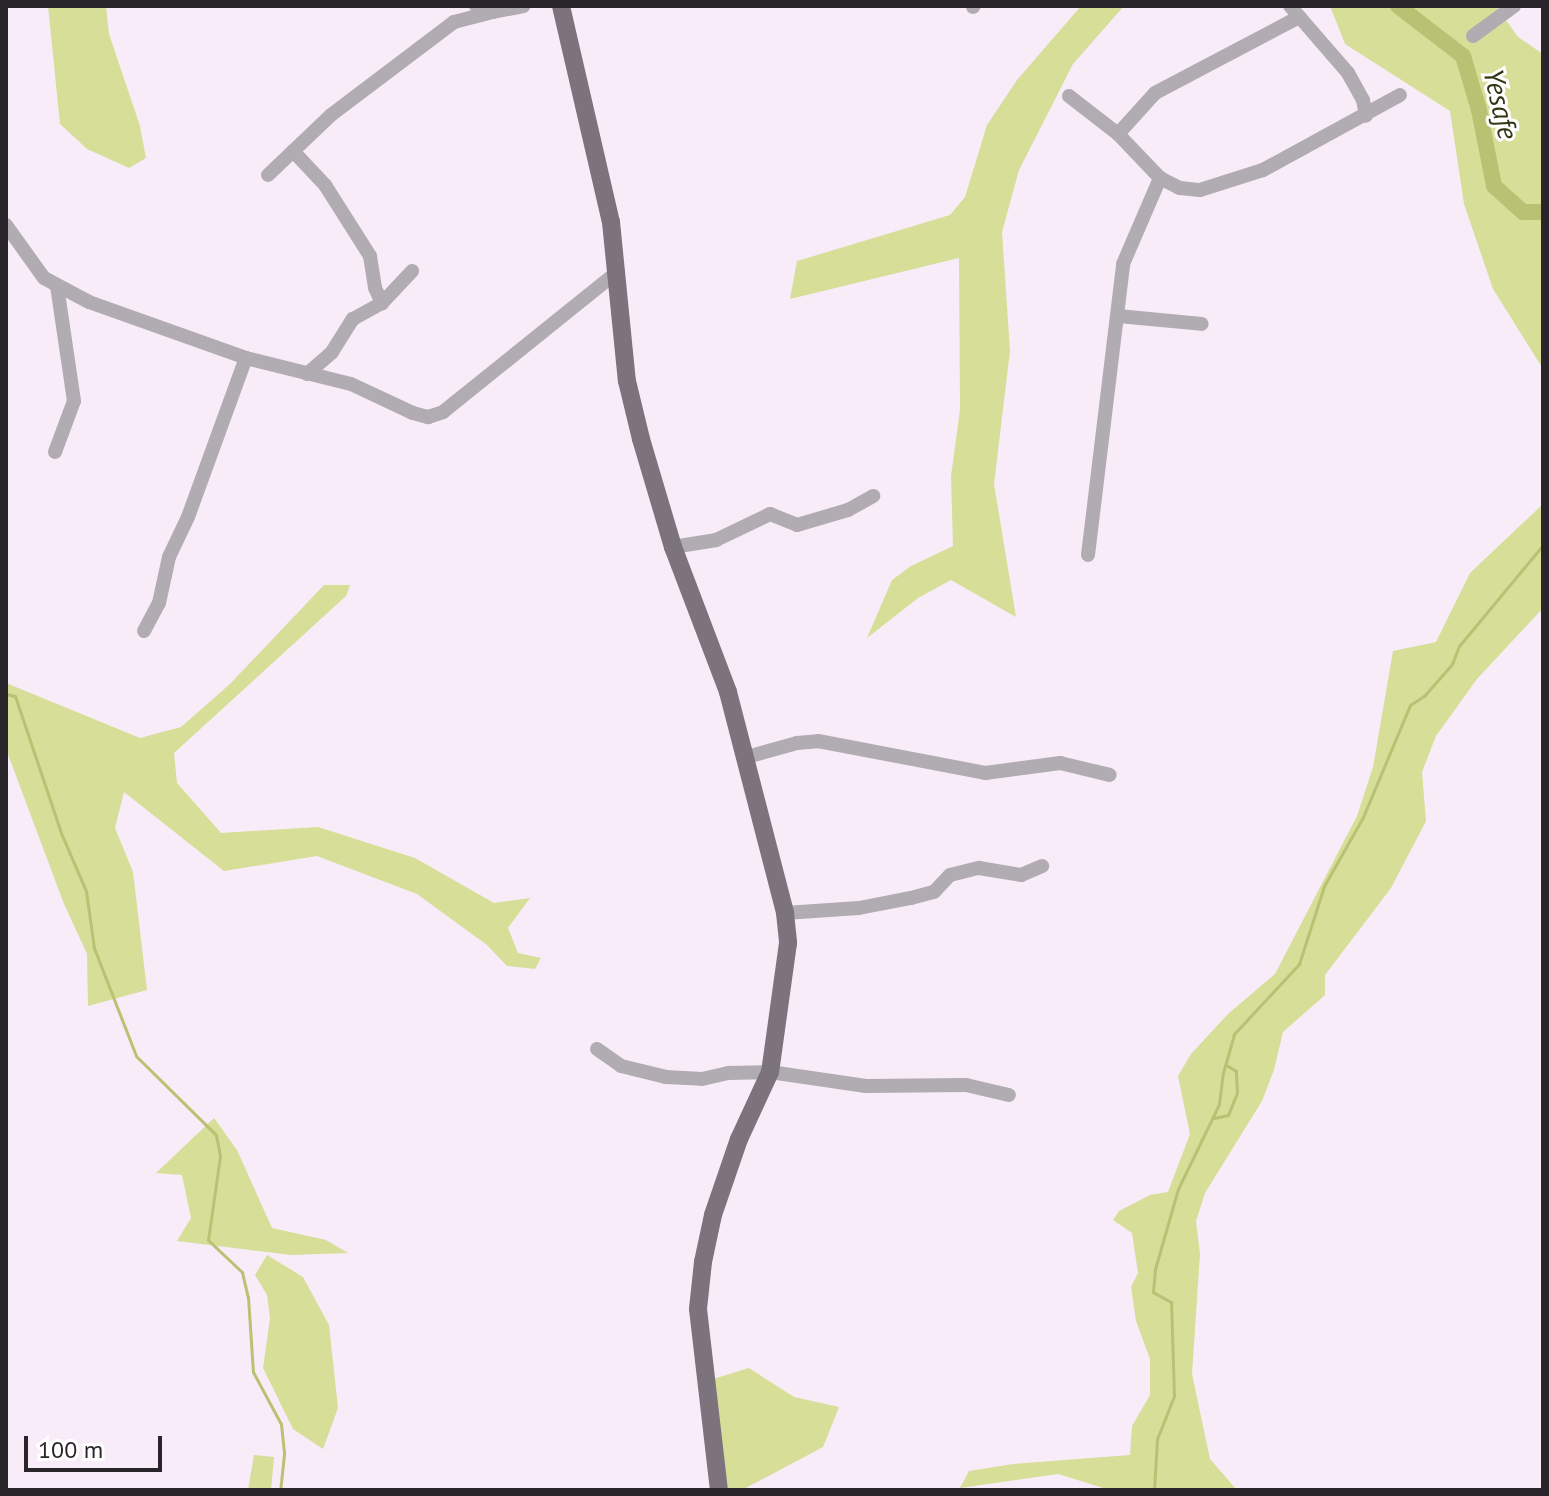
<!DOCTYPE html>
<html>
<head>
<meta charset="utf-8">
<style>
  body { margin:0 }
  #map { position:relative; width:1549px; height:1496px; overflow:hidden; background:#f8ecf9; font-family:"PT Sans",sans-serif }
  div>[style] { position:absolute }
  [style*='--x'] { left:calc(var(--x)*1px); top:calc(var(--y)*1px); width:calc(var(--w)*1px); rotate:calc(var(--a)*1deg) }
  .green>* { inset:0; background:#d6de98 }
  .stream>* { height:3px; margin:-1.5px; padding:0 1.5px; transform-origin:1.5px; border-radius:1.5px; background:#b9c273 }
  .river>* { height:16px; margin:-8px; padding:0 8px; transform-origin:8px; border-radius:8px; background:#b9c273 }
  .minor>* { height:14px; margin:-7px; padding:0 7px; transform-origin:7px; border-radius:7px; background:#b1acb1 }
  .major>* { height:18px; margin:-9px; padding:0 9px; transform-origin:9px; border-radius:9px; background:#7c737d }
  span { translate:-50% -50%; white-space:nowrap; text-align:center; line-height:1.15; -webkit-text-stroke:6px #fefefe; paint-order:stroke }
  .water-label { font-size:28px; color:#323513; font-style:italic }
  .frame { position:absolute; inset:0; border:8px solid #2a252a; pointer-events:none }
  .scale { position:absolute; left:24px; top:1436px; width:138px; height:36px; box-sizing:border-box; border:4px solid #2a252a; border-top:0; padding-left:10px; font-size:24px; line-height:28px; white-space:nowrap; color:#2a252a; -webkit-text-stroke:6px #fefefe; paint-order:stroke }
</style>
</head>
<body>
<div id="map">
  <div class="green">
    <i style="clip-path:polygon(48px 6px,106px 6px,109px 34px,140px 126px,146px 158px,129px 168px,87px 149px,60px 124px)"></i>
    <i style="clip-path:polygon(1081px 6px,1124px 6px,1073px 64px,1019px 170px,1002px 232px,1010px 351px,994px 484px,1016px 617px,951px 580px,918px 598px,867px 638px,892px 580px,911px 566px,953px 546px,951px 476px,960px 410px,959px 258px,790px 299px,797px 261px,950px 215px,965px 197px,987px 125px,1017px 80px)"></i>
    <i style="clip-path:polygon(1330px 6px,1496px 6px,1518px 37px,1543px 54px,1543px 369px,1493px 289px,1464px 204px,1450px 111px,1345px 44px)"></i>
    <i style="clip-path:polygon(1543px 504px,1543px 608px,1477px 679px,1436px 736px,1422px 772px,1426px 821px,1391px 888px,1325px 975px,1325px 995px,1283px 1032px,1274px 1070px,1262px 1101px,1205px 1193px,1196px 1221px,1200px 1254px,1192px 1374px,1210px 1459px,1237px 1490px,1110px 1490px,1058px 1474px,960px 1488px,969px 1471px,1013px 1464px,1130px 1455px,1132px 1426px,1150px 1395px,1150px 1359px,1136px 1321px,1131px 1287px,1138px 1273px,1132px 1233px,1113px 1220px,1119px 1211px,1150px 1195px,1168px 1192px,1190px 1134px,1178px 1076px,1191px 1054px,1228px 1014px,1275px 974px,1357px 816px,1373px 767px,1393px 651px,1436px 642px,1470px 573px)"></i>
    <i style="clip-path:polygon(324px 585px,350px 585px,346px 596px,174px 753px,177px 783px,221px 833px,318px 827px,415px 858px,494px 903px,530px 898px,508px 928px,518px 953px,541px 958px,535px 969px,507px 966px,487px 945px,417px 894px,317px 856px,224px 871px,124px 792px,115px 828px,133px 872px,147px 990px,88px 1006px,87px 954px,64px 904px,6px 749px,6px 683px,140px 738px,181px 727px,230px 684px)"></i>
    <i style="clip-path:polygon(214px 1118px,237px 1150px,272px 1228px,326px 1240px,348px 1253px,291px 1255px,177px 1241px,191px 1218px,182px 1175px,156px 1173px)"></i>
    <i style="clip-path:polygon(267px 1255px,303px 1277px,329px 1325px,338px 1408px,323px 1449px,293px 1429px,263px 1368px,270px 1318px,267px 1295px,255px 1275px)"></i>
    <i style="clip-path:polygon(749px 1368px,794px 1397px,839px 1407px,823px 1447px,742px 1490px,728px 1490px,713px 1379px)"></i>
    <i style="clip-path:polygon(254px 1455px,274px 1457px,271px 1490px,248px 1490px)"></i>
  </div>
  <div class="stream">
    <i style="--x:6;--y:694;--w:9;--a:13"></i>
    <i style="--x:15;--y:696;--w:145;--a:71.4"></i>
    <i style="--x:61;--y:833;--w:63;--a:66.7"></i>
    <i style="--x:86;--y:891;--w:58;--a:82"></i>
    <i style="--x:94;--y:948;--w:116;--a:68.7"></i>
    <i style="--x:136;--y:1056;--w:112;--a:44.6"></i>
    <i style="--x:216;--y:1135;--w:21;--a:79"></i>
    <i style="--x:220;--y:1156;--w:85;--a:98.1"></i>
    <i style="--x:208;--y:1240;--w:47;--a:43.3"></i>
    <i style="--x:242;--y:1272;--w:26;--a:77"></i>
    <i style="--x:248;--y:1297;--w:75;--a:86.2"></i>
    <i style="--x:253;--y:1372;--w:59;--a:61.7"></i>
    <i style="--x:281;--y:1424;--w:30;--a:84"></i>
    <i style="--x:284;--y:1454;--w:36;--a:96"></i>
    <i style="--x:1214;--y:1118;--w:14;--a:-12"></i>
    <i style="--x:1228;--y:1115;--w:24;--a:-68"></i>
    <i style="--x:1237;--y:1093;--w:22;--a:-93"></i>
    <i style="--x:1236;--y:1071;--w:12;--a:-149"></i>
    <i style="--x:1154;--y:1490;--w:51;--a:-86.6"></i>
    <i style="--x:1157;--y:1439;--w:46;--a:-68.4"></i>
    <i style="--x:1174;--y:1396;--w:94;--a:-91.8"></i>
    <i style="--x:1171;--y:1302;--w:21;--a:-151"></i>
    <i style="--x:1153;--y:1292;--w:23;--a:-85"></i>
    <i style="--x:1155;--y:1269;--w:83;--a:-74"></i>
    <i style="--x:1178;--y:1189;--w:94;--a:-64.2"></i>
    <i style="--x:1219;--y:1104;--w:31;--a:-83"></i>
    <i style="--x:1223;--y:1073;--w:41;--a:-74.2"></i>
    <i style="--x:1234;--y:1034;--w:96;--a:-47.1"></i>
    <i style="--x:1299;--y:964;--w:82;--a:-72.2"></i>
    <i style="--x:1324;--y:886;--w:79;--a:-60.5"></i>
    <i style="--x:1363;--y:817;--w:121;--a:-67.2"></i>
    <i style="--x:1410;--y:705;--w:17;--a:-33"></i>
    <i style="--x:1424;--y:696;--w:43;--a:-48.8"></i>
    <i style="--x:1452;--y:664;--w:19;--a:-69"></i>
    <i style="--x:1459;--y:646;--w:131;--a:-50.3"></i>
  </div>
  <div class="river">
    <i style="--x:1398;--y:6;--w:82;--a:37.6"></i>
    <i style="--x:1463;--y:56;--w:56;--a:73.5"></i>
    <i style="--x:1479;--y:110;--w:77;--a:78.8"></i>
    <i style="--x:1494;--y:186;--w:39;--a:42"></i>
    <i style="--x:1523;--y:212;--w:20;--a:0"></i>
  </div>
  <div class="minor">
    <i style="--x:476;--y:6;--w:18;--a:19"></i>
    <i style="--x:493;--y:12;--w:31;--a:-11"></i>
    <i style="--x:1290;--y:6;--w:89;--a:49.1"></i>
    <i style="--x:1348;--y:73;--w:31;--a:61"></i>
    <i style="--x:1363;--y:100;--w:16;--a:79"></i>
    <i style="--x:973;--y:7;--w:1;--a:-45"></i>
    <i style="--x:1473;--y:36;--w:51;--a:-36.2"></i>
    <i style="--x:1069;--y:96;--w:62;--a:37.8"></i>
    <i style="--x:1118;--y:134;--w:61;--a:46.3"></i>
    <i style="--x:1160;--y:178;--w:22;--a:27"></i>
    <i style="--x:1180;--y:188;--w:20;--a:6"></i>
    <i style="--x:1200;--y:190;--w:66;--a:-17.6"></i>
    <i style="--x:1263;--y:170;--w:156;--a:-28.7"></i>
    <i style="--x:1118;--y:134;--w:55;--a:-47.9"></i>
    <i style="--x:1155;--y:93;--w:163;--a:-27.8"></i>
    <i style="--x:293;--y:151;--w:47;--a:46.7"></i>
    <i style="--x:325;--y:185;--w:84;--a:57.6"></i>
    <i style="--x:370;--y:256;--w:32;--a:81"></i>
    <i style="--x:375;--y:288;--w:17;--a:65"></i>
    <i style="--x:268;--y:175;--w:87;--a:-43.6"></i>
    <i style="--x:331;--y:115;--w:154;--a:-37.1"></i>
    <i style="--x:454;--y:22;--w:40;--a:-14.4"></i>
    <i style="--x:6;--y:225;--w:65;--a:54.4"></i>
    <i style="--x:44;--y:278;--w:51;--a:28.1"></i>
    <i style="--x:89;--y:302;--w:167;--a:19.6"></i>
    <i style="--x:246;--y:358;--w:108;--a:13.9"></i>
    <i style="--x:351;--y:384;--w:68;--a:25.1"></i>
    <i style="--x:413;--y:413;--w:16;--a:15"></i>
    <i style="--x:428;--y:417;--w:16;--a:-18"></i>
    <i style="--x:443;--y:412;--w:222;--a:-38.8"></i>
    <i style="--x:1118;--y:316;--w:84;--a:5.4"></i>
    <i style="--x:307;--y:374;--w:33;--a:-41"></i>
    <i style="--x:332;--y:352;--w:39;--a:-58"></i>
    <i style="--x:353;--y:319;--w:33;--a:-29"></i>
    <i style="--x:382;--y:303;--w:44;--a:-46.8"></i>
    <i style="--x:55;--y:452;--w:54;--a:-69.6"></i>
    <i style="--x:74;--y:401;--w:116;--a:-98.4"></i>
    <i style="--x:673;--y:547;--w:44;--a:-9.2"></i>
    <i style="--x:716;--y:540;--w:60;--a:-25.7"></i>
    <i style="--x:770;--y:514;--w:29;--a:22"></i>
    <i style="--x:797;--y:525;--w:53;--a:-16.4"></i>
    <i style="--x:848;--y:510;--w:29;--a:-29"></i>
    <i style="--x:1088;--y:555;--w:293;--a:-83.1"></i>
    <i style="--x:1123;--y:264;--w:94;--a:-66.7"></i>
    <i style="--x:144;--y:631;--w:32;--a:-62"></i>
    <i style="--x:159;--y:603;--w:47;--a:-77.7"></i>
    <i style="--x:169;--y:557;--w:44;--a:-64.6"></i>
    <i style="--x:188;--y:517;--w:169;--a:-70"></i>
    <i style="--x:747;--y:757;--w:52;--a:-15.6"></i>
    <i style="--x:797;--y:743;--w:21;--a:-5"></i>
    <i style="--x:818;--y:741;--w:170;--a:10.8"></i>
    <i style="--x:985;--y:773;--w:76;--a:-7.6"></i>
    <i style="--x:1060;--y:763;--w:51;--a:13.5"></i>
    <i style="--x:785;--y:913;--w:74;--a:-3.9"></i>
    <i style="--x:859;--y:908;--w:53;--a:-10.9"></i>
    <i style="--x:911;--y:898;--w:24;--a:-15"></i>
    <i style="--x:934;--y:892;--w:23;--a:-47"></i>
    <i style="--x:950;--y:875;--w:30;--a:-14"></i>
    <i style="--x:979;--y:868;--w:43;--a:9.5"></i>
    <i style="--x:1021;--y:875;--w:23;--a:-23"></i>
    <i style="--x:597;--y:1049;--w:29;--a:35"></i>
    <i style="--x:621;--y:1066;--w:46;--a:13.7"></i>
    <i style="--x:666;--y:1077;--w:36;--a:3"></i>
    <i style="--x:702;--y:1079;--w:28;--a:-13"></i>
    <i style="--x:729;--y:1073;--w:41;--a:-1.4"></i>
    <i style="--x:770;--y:1072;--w:97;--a:8.3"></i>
    <i style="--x:866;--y:1086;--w:100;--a:-0.6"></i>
    <i style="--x:966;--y:1085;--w:44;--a:13.1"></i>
  </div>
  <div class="major">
    <i style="--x:561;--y:6;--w:222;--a:77"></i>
    <i style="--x:611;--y:222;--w:160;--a:84.3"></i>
    <i style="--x:627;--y:381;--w:60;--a:76.4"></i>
    <i style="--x:641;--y:439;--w:113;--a:73.5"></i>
    <i style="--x:673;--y:547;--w:155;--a:69.2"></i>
    <i style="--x:728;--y:692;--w:228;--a:75.5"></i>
    <i style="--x:785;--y:913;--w:30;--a:84"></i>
    <i style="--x:788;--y:943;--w:130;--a:97.9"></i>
    <i style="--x:770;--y:1072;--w:74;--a:114.8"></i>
    <i style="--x:739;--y:1139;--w:80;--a:108.9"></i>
    <i style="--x:713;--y:1215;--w:48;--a:102"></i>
    <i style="--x:703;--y:1262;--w:47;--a:96.1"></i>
    <i style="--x:698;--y:1309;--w:182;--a:83.4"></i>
  </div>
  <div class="water-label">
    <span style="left:1501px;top:104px;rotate:77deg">Yesafe</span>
  </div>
  <div class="frame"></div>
  <div class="scale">100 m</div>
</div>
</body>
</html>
